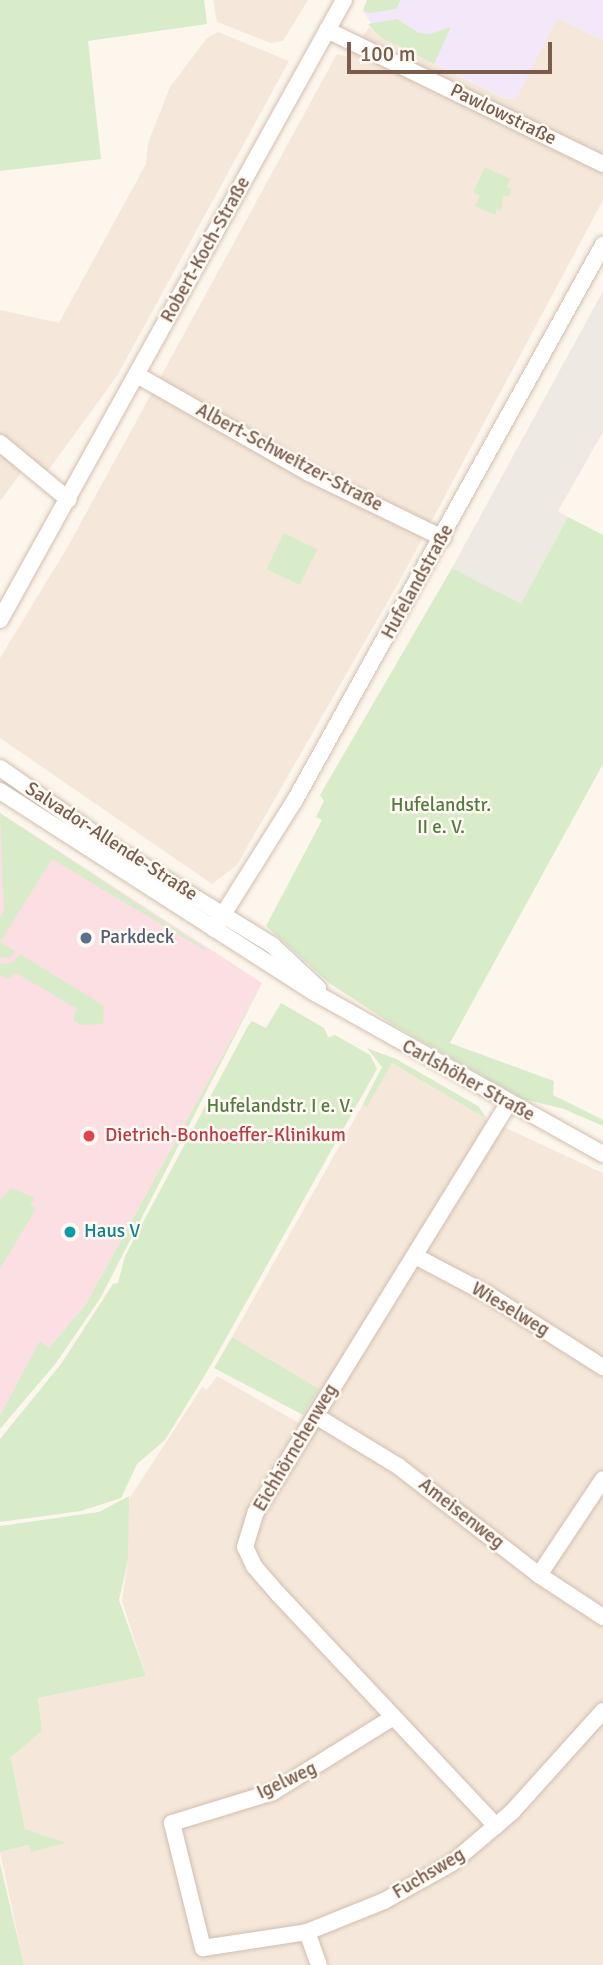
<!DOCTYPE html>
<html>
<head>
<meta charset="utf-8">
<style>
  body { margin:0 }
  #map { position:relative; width:603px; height:1965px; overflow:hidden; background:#fdf6ec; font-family:Signika,sans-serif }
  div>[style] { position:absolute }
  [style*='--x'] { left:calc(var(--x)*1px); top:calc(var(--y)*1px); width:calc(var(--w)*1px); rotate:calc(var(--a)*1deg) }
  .residential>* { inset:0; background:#f5e8da }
  .industrial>* { inset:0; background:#efe9e4 }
  .education>* { inset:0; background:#f3e8fa }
  .medical>* { inset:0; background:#fbdfe3 }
  .green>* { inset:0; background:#d8ecc9; transform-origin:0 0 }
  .roads { filter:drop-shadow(0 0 2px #d1beb0) drop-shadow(0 0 2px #d1beb0) }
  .street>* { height:16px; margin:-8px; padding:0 8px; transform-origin:8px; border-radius:8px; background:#fff }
  .dots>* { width:19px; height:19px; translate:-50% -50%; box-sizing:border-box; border:4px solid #fffaf3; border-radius:50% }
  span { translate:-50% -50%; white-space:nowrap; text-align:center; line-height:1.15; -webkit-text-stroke:5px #fffaf3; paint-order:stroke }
  .street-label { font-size:19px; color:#7a5c4d }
  .park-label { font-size:19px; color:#537a41 }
  .service-label { font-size:19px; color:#4e5e75 }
  .left { translate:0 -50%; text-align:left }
  .health-label { font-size:19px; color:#be3a42 }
  .culture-label { font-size:19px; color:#0d838f }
  .scale { position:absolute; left:347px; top:42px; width:205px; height:32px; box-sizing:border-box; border:4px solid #7a5c4d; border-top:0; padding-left:9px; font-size:21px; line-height:24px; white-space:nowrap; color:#7a5c4d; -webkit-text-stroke:5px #fffaf3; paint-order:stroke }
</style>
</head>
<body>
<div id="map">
  <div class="residential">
    <i style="clip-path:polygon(213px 0,308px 0,283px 41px,271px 43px,217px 22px)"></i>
    <i style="clip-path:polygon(557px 18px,603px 40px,603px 200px,399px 582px,237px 865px,212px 884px,0 738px,0 658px,67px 548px,337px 54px,349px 57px,369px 27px,400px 47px,502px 97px,515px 99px)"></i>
    <i style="clip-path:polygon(218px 32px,289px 61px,117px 376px,47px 472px,30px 461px,0 501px,0 310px,59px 323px,146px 164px,148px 143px,170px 87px,207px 38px)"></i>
    <i style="clip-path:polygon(392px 1063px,478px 1110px,484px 1118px,603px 1173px,603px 1965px,24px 1965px,0 1852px,30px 1845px,31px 1851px,65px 1843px,25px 1829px,11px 1756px,42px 1731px,38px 1698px,146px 1676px,122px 1601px,128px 1560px,127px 1502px,202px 1387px,207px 1390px,217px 1376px,299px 1423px,318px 1390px,232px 1337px,363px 1104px,367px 1106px)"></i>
  </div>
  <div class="industrial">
    <i style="clip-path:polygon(603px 291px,603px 432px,558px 511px,568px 517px,521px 605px,452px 568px)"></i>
  </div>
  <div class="education">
    <i style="clip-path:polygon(367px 0,603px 0,603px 40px,557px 18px,516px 99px,503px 97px,380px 37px,363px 11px)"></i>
  </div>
  <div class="medical">
    <i style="clip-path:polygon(0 813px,262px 983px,86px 1304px,49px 1348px,40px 1342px,0 1415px)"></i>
  </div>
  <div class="green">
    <i style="clip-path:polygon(0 0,204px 0,207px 24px,88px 41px,101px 159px,0 171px)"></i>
    <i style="clip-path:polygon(367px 0,401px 0,396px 9px,370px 13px,363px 11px)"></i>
    <i style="clip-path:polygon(397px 19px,419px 33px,430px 34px,451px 27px,434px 64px,380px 37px,368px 24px)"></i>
    <i style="clip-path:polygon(485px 167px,510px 179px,507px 187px,512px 190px,508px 197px,503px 195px,501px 211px,497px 209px,495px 215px,475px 206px,480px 196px,473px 192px)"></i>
    <i style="clip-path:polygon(568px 517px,603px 535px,603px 764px,450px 1043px,554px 1081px,553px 1095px,603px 1120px,603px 1126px,564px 1109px,523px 1099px,392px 1024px,329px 983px,266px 926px,322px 820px,316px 817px,324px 801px,320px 795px,452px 568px,521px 604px)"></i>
    <i style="left:284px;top:533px;width:37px;height:40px;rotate:26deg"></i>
    <i style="clip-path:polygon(0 813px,206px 949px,206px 951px,52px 859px,0 942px,15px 951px,11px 957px,0 958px,0 918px,4px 911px)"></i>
    <i style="clip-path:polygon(20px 954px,104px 1006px,103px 1024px,81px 1025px,73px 1020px,76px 1008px,16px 973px,7px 979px,0 975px,0 964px,14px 962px)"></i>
    <i style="clip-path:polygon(262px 983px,101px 1297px,56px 1363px,0 1429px,0 1415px,40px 1341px,49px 1348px,86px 1304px)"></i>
    <i style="clip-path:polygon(281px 1003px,324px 1028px,328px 1037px,335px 1035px,370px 1055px,377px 1069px,211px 1365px,165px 1440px,137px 1464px,121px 1498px,81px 1511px,0 1522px,0 1439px,61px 1364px,113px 1284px,118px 1283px,125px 1256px,248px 1026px,252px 1021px,266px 1028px)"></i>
    <i style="clip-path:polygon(367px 1048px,396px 1059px,478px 1106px,487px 1119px,392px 1063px,367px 1107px,363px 1104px,382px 1067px)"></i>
    <i style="clip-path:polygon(11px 1188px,35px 1198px,30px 1205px,36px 1209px,0 1269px,0 1200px)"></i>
    <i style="clip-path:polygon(232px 1337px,319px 1389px,303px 1415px,214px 1368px)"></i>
    <i style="clip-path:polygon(129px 1496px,128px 1560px,119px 1600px,146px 1676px,38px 1698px,42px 1731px,11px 1757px,25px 1829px,66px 1843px,31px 1852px,29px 1845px,0 1852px,0 1526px,99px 1512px)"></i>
    <i style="clip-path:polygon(0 1863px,24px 1965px,0 1965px)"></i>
  </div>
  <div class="roads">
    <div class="street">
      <i style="--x:327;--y:30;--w:307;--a:25.9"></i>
      <i style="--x:137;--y:375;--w:198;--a:29.7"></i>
      <i style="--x:309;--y:473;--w:149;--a:25.9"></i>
      <i style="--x:0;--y:443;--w:89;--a:39.6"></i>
      <i style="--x:0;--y:620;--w:709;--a:-60.98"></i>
      <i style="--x:0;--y:768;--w:141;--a:34.9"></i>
      <i style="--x:116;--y:849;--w:183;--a:31.6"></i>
      <i style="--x:272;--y:945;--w:63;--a:43.1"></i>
      <i style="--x:0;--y:791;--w:374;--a:32.7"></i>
      <i style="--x:315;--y:993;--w:330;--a:29.2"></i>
      <i style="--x:214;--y:929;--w:152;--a:-57.9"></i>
      <i style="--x:295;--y:800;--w:635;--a:-60.97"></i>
      <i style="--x:415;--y:1256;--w:84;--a:27.8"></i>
      <i style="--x:489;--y:1295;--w:135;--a:32.3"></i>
      <i style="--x:316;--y:1416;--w:96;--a:31.4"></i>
      <i style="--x:398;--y:1466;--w:178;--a:37.7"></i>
      <i style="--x:539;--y:1575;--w:77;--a:33.3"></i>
      <i style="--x:539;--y:1575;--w:115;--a:-56.3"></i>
      <i style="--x:392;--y:1718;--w:140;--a:148.1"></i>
      <i style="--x:273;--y:1792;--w:106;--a:162.9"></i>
      <i style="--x:172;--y:1823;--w:129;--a:76.1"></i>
      <i style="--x:203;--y:1948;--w:105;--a:-8.7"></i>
      <i style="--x:307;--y:1932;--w:83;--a:-21.9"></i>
      <i style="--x:384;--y:1901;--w:78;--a:-29.2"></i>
      <i style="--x:452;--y:1863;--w:79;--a:-40.4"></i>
      <i style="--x:512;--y:1812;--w:136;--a:-48"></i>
      <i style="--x:496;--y:1826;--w:317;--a:-133.2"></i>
      <i style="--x:279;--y:1595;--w:38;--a:-131"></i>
      <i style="--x:254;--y:1566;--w:21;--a:-115"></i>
      <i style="--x:245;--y:1547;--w:37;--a:-73"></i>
      <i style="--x:256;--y:1512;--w:480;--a:-58.3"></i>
      <i style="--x:307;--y:1932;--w:35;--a:70"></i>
    </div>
  </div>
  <div class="dots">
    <i style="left:86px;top:938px;background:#5c6f8a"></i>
    <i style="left:89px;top:1136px;background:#e0444e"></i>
    <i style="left:70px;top:1232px;background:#0f9aa8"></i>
  </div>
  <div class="street-label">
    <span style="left:503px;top:115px;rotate:26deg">Pawlowstraße</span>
    <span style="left:206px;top:250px;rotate:-61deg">Robert-Koch-Straße</span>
    <span style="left:289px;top:458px;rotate:28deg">Albert-Schweitzer-Straße</span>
    <span style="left:418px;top:582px;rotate:-61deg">Hufelandstraße</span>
    <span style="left:111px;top:842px;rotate:33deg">Salvador-Allende-Straße</span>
    <span style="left:468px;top:1081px;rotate:29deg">Carlshöher Straße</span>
    <span style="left:510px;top:1310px;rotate:31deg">Wieselweg</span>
    <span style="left:296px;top:1448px;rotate:-59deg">Eichhörnchenweg</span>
    <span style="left:461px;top:1514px;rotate:38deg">Ameisenweg</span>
    <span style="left:287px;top:1781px;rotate:-25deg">Igelweg</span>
    <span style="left:429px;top:1874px;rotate:-31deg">Fuchsweg</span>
  </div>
  <div class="park-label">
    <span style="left:441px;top:817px">Hufelandstr.<br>II e. V.</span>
    <span style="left:280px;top:1107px">Hufelandstr. I e. V.</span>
  </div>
  <div class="service-label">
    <span class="left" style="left:100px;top:938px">Parkdeck</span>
  </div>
  <div class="health-label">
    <span class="left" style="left:105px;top:1136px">Dietrich-Bonhoeffer-Klinikum</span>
  </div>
  <div class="culture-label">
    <span class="left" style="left:84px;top:1232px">Haus V</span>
  </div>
  <div class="scale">100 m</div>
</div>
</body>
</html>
